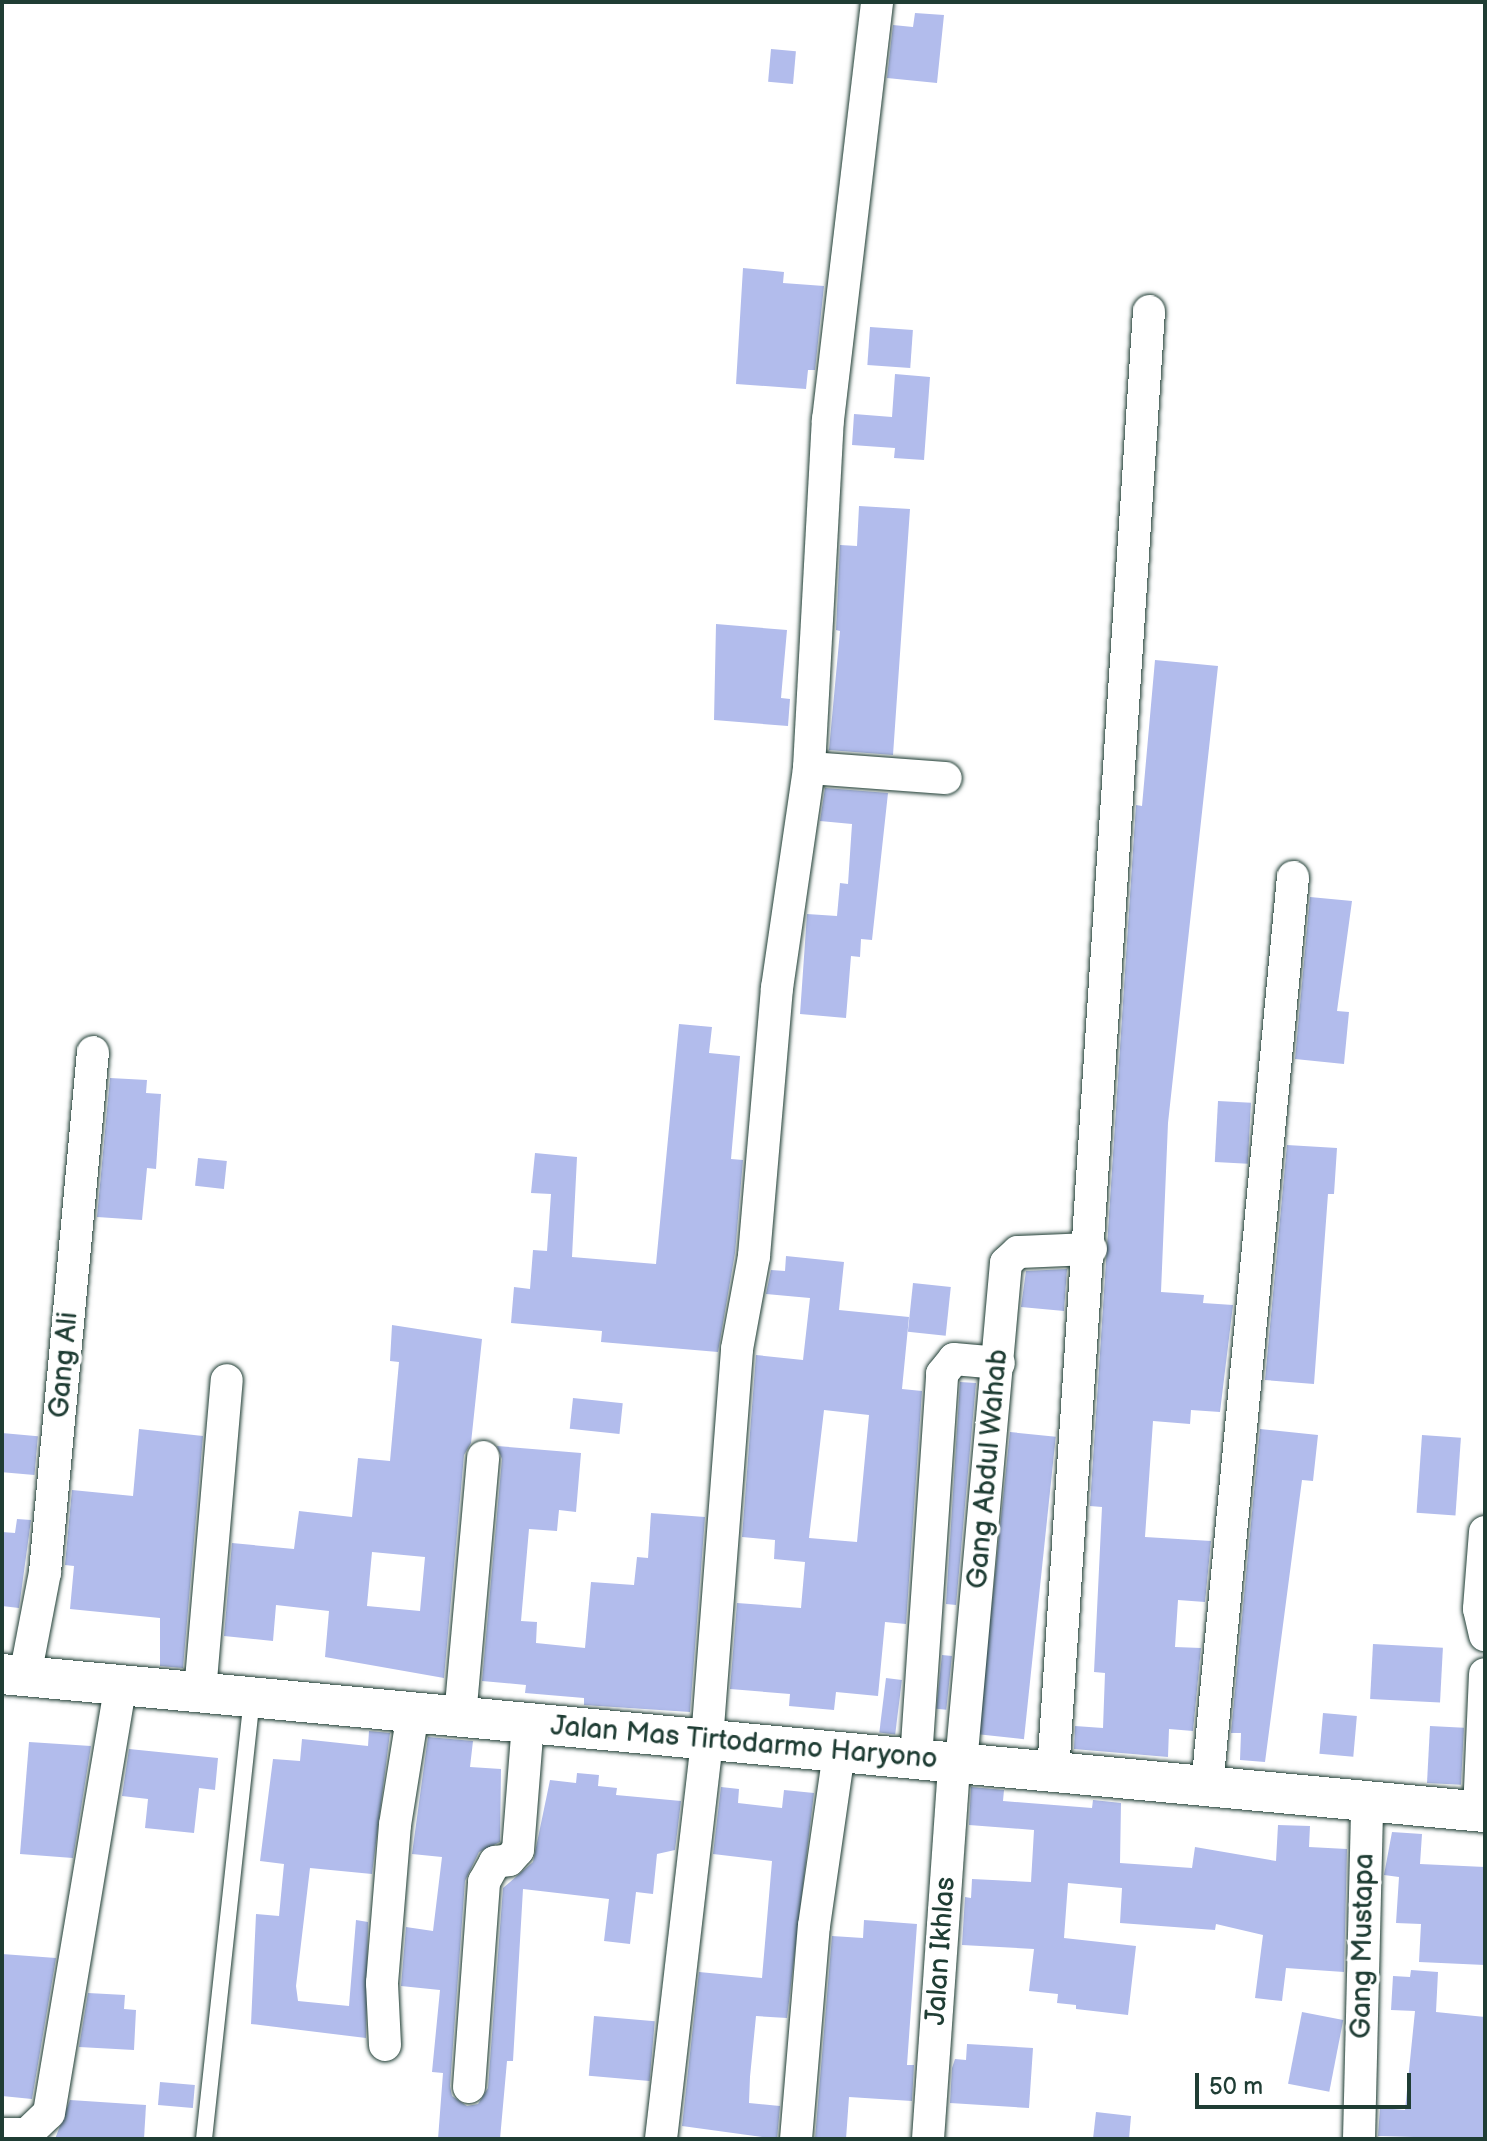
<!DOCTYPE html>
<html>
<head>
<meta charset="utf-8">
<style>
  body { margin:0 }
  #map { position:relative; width:1487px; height:2141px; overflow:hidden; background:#fff; font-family:"Balsamiq Sans",sans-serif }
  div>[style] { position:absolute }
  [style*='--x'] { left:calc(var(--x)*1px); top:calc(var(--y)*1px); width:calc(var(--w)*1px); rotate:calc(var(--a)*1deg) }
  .building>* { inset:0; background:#b2bcec; transform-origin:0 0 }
  .roads { filter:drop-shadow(0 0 2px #1f3d34) drop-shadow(0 0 2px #1f3d34) }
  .service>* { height:16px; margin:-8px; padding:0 8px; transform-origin:8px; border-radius:8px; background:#fff }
  .minor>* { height:32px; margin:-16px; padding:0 16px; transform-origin:16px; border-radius:16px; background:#fff }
  .tertiary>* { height:40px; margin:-20px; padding:0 20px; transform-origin:20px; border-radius:20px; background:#fff }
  span { translate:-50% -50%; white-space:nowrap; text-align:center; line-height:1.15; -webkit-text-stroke:7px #fff; paint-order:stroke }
  .street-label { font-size:28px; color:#1f3d34 }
  .frame { position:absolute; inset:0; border:4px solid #1f3d34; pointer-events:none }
  .scale { position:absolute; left:1195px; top:2073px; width:216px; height:36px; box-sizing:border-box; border:4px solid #1f3d34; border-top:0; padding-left:10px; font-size:24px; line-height:28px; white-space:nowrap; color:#1f3d34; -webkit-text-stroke:6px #fff; paint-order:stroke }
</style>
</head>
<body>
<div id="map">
  <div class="building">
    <i style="clip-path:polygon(915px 13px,944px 15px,937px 83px,887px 78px,893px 25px,913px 27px)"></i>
    <i style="left:771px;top:49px;width:25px;height:33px;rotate:5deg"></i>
    <i style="clip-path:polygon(743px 268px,784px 272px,783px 283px,824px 286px,815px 370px,808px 370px,806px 389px,736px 384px)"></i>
    <i style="left:870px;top:327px;width:43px;height:38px;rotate:4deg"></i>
    <i style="clip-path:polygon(895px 374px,930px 377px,924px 460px,894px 458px,895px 448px,852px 445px,854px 414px,892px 417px)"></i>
    <i style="clip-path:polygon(859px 506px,910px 509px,893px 755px,829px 750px,840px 631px,836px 630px,840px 545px,857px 546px)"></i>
    <i style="clip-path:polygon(716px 624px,787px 630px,781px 698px,790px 699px,788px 726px,714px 720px)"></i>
    <i style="clip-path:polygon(1155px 660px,1218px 666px,1168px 1123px,1161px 1292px,1204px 1295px,1203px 1303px,1233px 1305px,1220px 1412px,1191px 1410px,1190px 1424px,1153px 1421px,1145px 1537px,1211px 1541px,1205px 1602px,1178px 1600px,1175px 1647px,1201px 1648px,1193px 1731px,1169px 1729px,1168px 1757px,1074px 1749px,1075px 1726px,1103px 1728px,1105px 1673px,1094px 1672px,1102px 1507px,1090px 1506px,1136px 805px,1142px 806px)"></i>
    <i style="clip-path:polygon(825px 788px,888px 793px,872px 940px,861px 939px,860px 957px,851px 956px,846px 1018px,800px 1014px,807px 914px,837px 916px,840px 883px,848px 884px,852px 824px,820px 821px)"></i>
    <i style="clip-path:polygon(1310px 897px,1352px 901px,1337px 1011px,1349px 1012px,1344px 1064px,1295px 1059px)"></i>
    <i style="clip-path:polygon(679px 1024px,712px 1027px,709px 1053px,740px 1056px,731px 1159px,743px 1160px,735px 1253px,718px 1352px,601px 1342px,602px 1331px,511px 1323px,514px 1287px,530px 1289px,533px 1250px,547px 1251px,551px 1194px,531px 1193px,535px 1153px,577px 1157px,572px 1257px,656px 1264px)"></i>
    <i style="clip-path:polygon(110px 1078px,147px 1080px,146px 1093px,161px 1094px,156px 1169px,147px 1168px,142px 1220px,97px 1217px)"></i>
    <i style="left:1218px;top:1101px;width:33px;height:61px;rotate:3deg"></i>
    <i style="clip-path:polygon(1287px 1145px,1337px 1148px,1334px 1194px,1328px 1194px,1314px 1384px,1265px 1380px)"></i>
    <i style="left:198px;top:1158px;width:29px;height:28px;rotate:6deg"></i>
    <i style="clip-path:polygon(evenodd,786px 1256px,844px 1262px,839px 1310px,909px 1317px,902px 1389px,922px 1391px,906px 1624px,885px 1622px,878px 1696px,836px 1692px,834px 1710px,789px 1706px,790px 1694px,730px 1689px,737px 1603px,801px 1608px,805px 1562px,774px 1559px,775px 1540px,742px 1537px,756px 1355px,803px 1360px,810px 1298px,766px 1294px,771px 1270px,785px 1271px,786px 1256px,824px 1410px,869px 1415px,857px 1542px,809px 1538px,824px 1410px)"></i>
    <i style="clip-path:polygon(1067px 1269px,1064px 1311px,1021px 1307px,1026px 1271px)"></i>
    <i style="left:913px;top:1283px;width:38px;height:49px;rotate:6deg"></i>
    <i style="clip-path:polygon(evenodd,392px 1325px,482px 1339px,471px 1443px,464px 1455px,444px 1678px,325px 1657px,329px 1611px,276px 1605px,273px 1641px,224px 1636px,232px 1543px,294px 1549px,299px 1511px,352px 1517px,358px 1458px,390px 1461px,399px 1362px,390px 1361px,392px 1325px,372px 1552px,425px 1557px,420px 1611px,367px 1606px,372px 1552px)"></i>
    <i style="clip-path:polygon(960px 1382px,976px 1383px,956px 1605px,946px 1604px)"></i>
    <i style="left:573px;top:1398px;width:50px;height:31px;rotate:6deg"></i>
    <i style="clip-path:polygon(139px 1429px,203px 1436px,183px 1668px,160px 1666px,160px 1618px,70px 1609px,74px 1566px,65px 1565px,72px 1490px,133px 1496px)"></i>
    <i style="clip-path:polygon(1260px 1429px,1318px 1435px,1313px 1481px,1302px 1480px,1265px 1762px,1240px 1760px,1241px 1733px,1231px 1733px)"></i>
    <i style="left:1010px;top:1432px;width:46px;height:304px;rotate:6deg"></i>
    <i style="left:2px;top:1433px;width:36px;height:39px;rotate:5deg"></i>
    <i style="left:1422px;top:1435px;width:39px;height:78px;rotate:4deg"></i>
    <i style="clip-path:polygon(497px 1446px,581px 1453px,576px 1512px,559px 1510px,557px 1531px,529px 1529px,521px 1621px,537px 1622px,536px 1643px,585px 1648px,591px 1582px,634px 1585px,637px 1557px,648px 1558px,651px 1513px,705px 1517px,690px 1712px,584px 1705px,584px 1698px,525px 1693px,526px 1685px,482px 1681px,502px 1459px)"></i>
    <i style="clip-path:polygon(17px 1519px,31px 1520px,19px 1608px,2px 1606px,2px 1532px,15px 1533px)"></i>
    <i style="left:1373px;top:1644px;width:70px;height:55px;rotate:3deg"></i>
    <i style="left:942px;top:1655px;width:10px;height:54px;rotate:6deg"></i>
    <i style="left:886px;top:1678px;width:16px;height:55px;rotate:7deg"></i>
    <i style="left:1323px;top:1713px;width:34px;height:41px;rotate:5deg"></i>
    <i style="left:1430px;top:1726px;width:34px;height:57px;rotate:3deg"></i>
    <i style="clip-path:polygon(369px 1731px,390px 1733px,372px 1874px,310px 1868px,296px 1986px,298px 2001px,349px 2006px,356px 1920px,368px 1922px,366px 2038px,251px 2024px,256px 1914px,279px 1916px,284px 1864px,260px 1861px,273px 1759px,300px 1761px,302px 1739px,368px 1746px)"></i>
    <i style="clip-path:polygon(428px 1737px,473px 1741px,470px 1767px,501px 1769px,500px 1842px,479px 1852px,465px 1881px,450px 2086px,452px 2096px,467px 2106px,478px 2104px,488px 2088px,503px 1888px,533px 1862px,550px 1780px,576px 1783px,577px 1773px,599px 1775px,598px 1786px,617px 1788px,616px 1795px,681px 1801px,675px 1850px,657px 1854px,653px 1894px,636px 1892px,630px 1944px,604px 1941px,609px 1899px,523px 1889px,513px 2061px,507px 2061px,500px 2139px,438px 2139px,443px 2073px,432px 2072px,440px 1990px,401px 1986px,406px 1927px,433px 1931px,442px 1857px,412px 1854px)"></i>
    <i style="clip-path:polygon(29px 1742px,91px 1746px,73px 1858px,20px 1854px)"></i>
    <i style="clip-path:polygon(129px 1749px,218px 1758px,215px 1790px,199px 1788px,194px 1833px,145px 1828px,148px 1799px,122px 1796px)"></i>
    <i style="clip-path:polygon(721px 1787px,739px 1789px,738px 1803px,782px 1808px,784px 1790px,814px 1793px,787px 2018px,756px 2016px,750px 2077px,749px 2103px,780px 2106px,777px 2139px,682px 2126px,699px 1972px,762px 1978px,772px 1861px,713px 1854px)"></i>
    <i style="clip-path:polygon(971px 1787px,1004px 1790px,1003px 1801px,1092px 1808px,1093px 1800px,1121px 1803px,1120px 1863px,1192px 1868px,1195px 1847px,1276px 1861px,1278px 1825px,1310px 1826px,1309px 1847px,1347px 1849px,1344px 1972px,1286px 1968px,1282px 2001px,1255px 1998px,1263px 1935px,1216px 1924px,1215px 1930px,1120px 1923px,1122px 1888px,1068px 1883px,1064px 1938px,1136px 1946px,1128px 2015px,1076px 2009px,1076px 2005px,1057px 2003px,1058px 1994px,1029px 1991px,1034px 1949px,962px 1945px,965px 1897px,971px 1898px,972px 1879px,1031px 1882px,1034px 1830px,969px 1825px)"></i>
    <i style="clip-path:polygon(1392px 1832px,1422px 1834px,1420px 1864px,1485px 1867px,1485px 1965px,1419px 1962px,1421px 1924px,1396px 1923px,1399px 1877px,1384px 1875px)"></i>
    <i style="clip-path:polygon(864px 1920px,917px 1924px,907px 2065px,914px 2065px,912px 2101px,849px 2097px,846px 2139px,815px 2139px,832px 1936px,863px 1938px)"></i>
    <i style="clip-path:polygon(2px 1954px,56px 1958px,32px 2099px,2px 2096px)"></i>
    <i style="clip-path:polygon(1411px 1970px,1438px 1972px,1436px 2012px,1485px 2017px,1485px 2139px,1378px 2136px,1380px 2108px,1405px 2110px,1415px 2011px,1391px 2010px,1393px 1976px,1410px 1977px)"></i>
    <i style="clip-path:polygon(88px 1993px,125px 1995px,124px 2009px,136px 2010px,134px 2050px,79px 2047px)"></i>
    <i style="left:1302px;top:2012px;width:42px;height:73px;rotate:11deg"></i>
    <i style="left:594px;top:2016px;width:61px;height:60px;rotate:5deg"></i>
    <i style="clip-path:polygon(967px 2044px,1033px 2048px,1029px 2108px,950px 2103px,952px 2068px,955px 2059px,966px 2060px)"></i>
    <i style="left:160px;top:2082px;width:35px;height:23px;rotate:5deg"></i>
    <i style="clip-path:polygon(70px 2100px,146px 2105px,144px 2139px,55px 2139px)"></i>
    <i style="clip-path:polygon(1096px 2112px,1131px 2116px,1129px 2139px,1093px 2139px)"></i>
  </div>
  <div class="roads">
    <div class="service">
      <i style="--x:204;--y:2139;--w:445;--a:-83.8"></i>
    </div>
    <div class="minor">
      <i style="--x:809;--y:768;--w:137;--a:4.2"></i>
      <i style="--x:1485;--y:1532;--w:77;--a:94.5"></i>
      <i style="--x:1479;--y:1609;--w:27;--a:77"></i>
      <i style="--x:25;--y:1676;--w:106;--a:-79.1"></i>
      <i style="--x:45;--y:1572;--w:522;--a:-84.73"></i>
      <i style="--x:200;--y:1692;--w:313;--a:-85.1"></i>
      <i style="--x:460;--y:1717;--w:261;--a:-84.9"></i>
      <i style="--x:916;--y:1759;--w:386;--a:-86.1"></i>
      <i style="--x:942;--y:1374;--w:19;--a:-51"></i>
      <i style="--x:954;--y:1359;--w:45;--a:5.1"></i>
      <i style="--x:961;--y:1764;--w:503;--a:-84.87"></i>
      <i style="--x:1006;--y:1263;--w:16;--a:-43"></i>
      <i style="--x:1018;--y:1252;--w:73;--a:-2.4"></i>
      <i style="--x:1053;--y:1772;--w:1464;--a:-86.24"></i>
      <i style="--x:1207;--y:1787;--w:914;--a:-84.6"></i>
      <i style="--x:1479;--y:1812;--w:138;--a:-87.5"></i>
      <i style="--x:385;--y:2045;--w:62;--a:-92.8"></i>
      <i style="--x:382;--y:1983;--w:159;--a:-85.3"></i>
      <i style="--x:395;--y:1825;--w:114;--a:-80.9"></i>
      <i style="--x:469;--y:2087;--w:206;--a:-85.8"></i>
      <i style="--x:484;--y:1882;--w:23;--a:-61"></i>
      <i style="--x:495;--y:1862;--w:14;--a:-8"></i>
      <i style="--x:509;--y:1860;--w:13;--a:-48"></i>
      <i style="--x:518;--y:1850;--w:127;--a:-85.5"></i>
      <i style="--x:2;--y:2134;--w:25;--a:0"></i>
      <i style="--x:27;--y:2134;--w:30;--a:-44"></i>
      <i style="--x:49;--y:2113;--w:434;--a:-80.5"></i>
      <i style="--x:661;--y:2139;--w:402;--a:-83.4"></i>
      <i style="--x:707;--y:1740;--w:392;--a:-85.6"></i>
      <i style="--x:737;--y:1349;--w:95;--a:-79.6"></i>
      <i style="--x:754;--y:1256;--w:269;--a:-85.1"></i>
      <i style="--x:777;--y:988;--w:222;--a:-81.7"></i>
      <i style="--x:809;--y:768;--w:349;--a:-86.9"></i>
      <i style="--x:828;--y:420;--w:421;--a:-83.3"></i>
      <i style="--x:796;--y:2139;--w:214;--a:-85.2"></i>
      <i style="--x:814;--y:1926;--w:176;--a:-81.8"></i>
      <i style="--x:928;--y:2139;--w:377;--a:-86"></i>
      <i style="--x:1359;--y:2139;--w:338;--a:-88.6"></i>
    </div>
    <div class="tertiary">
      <i style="--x:2;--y:1674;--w:1489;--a:5.32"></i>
    </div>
  </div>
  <div class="street-label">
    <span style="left:64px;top:1365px;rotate:-85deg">Gang Ali</span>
    <span style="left:988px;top:1469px;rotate:-85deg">Gang Abdul Wahab</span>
    <span style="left:744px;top:1743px;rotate:5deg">Jalan Mas Tirtodarmo Haryono</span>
    <span style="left:1363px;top:1946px;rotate:-89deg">Gang Mustapa</span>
    <span style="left:941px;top:1951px;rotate:-86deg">Jalan Ikhlas</span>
  </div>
  <div class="frame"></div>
  <div class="scale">50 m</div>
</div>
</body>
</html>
